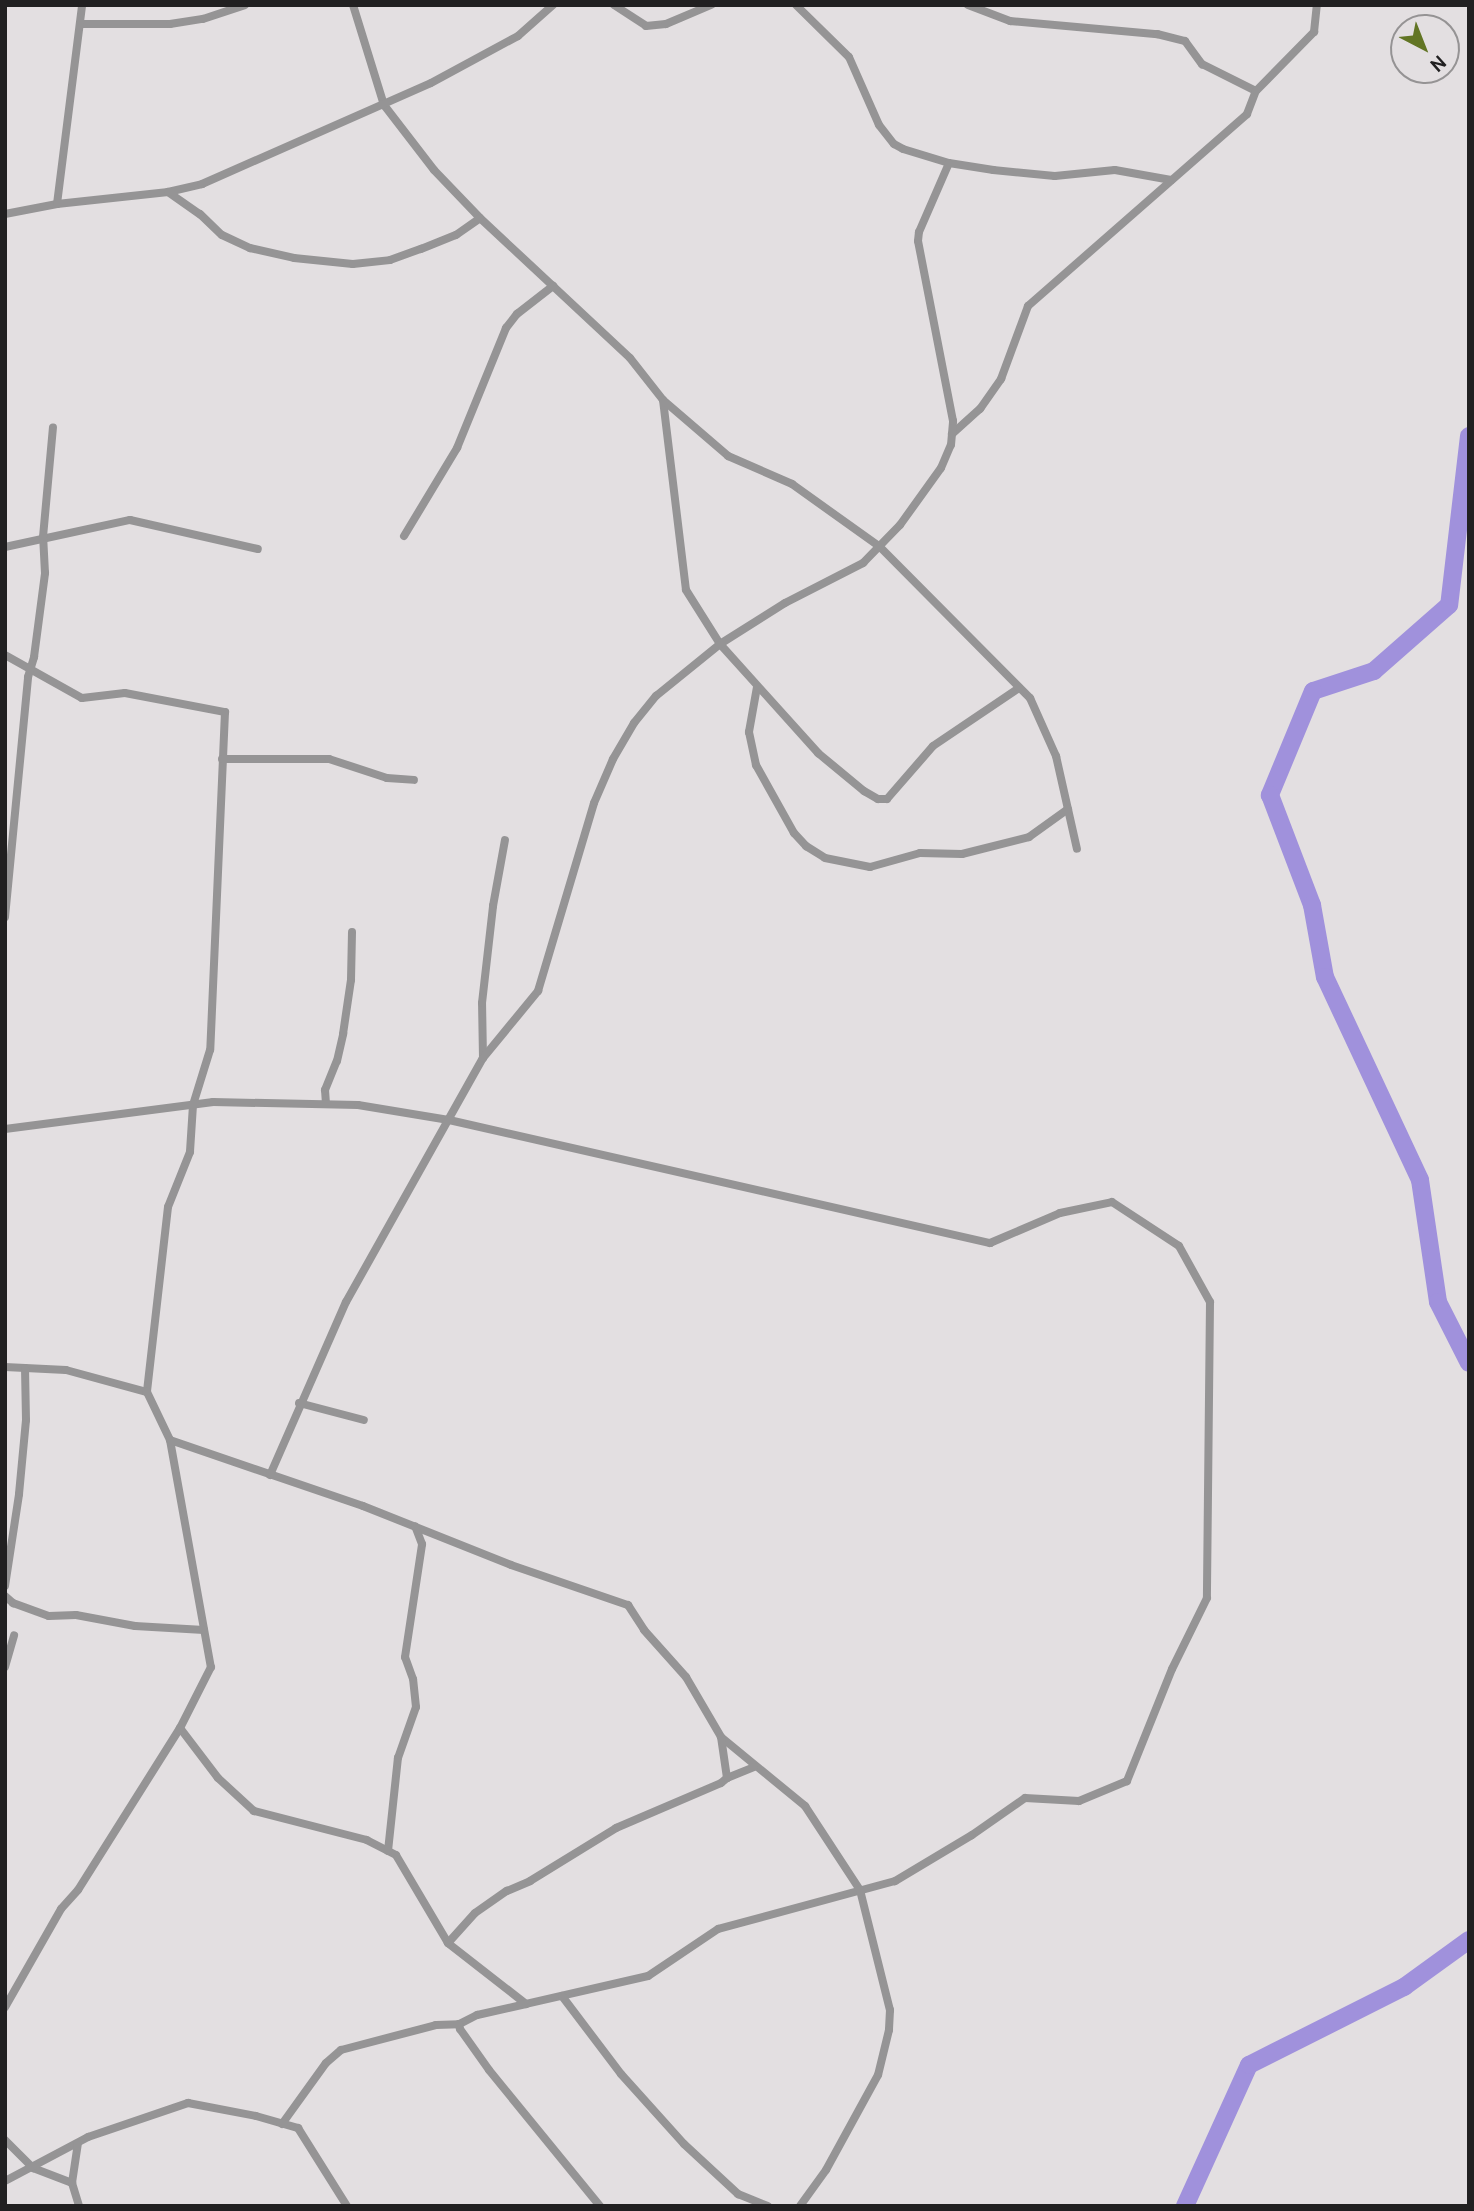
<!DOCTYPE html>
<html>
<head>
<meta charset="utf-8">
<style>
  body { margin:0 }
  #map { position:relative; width:1474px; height:2211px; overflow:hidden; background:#e3dfe1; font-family:Cabin,sans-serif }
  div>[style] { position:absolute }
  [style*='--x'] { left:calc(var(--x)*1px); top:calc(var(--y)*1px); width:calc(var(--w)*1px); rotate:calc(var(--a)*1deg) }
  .river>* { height:18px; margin:-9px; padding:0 9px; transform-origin:9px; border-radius:9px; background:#a091dc }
  .street>* { height:8px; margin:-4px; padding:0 4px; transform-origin:4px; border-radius:4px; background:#959495 }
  span { translate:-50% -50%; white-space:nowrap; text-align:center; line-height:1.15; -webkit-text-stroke:5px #e3dfe1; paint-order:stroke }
  .frame { position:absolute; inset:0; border:7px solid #212021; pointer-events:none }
  .north { position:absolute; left:1390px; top:14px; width:70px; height:70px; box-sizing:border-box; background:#e3dfe1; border:2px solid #959394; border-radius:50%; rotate:138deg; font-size:19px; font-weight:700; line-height:28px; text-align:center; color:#212021 }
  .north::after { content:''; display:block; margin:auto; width:24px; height:32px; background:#627524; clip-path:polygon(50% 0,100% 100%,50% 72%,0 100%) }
</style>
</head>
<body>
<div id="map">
  <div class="river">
    <i style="--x:1469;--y:436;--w:170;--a:96.7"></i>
    <i style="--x:1449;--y:605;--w:100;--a:138.7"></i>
    <i style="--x:1374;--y:671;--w:64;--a:161.8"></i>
    <i style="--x:1313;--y:691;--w:113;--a:112.5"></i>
    <i style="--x:1270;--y:795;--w:118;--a:69.1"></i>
    <i style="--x:1312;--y:905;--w:73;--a:79.8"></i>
    <i style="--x:1325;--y:977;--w:224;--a:64.9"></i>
    <i style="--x:1420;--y:1180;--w:123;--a:81.6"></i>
    <i style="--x:1438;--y:1302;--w:68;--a:63.1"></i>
    <i style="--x:1185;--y:2206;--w:155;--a:-65.6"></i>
    <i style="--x:1249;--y:2065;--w:174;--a:-26.7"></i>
    <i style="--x:1404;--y:1987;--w:80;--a:-35.9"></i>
  </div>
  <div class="street">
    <i style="--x:353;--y:5;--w:105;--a:72.8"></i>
    <i style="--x:384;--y:105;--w:82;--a:52.4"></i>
    <i style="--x:434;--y:170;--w:66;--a:46.2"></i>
    <i style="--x:480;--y:218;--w:205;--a:43"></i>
    <i style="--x:630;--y:358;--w:53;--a:51.8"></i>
    <i style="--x:663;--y:400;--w:191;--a:83.1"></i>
    <i style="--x:686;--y:590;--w:64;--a:57.8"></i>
    <i style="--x:720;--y:644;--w:147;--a:48"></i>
    <i style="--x:818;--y:753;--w:60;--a:39.6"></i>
    <i style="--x:864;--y:791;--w:16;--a:30"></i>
    <i style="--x:878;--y:799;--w:9;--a:0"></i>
    <i style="--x:887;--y:799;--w:70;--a:-49"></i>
    <i style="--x:933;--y:746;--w:104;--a:-34"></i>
    <i style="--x:614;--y:5;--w:38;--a:33"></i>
    <i style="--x:646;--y:26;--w:20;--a:-6"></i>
    <i style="--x:666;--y:24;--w:49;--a:-22.9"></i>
    <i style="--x:796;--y:5;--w:74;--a:44.5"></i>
    <i style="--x:849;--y:57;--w:74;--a:66.2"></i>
    <i style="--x:879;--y:125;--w:24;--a:52"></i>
    <i style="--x:894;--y:144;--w:10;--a:29"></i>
    <i style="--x:903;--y:149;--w:48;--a:16.9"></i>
    <i style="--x:949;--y:163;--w:45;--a:9"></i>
    <i style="--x:993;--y:170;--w:62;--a:5.5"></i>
    <i style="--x:1055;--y:176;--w:60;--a:-5.7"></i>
    <i style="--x:1115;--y:170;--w:57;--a:10.1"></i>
    <i style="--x:968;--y:5;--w:45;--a:20.9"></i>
    <i style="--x:1010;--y:21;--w:148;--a:5.1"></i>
    <i style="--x:1157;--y:34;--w:29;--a:14"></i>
    <i style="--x:1185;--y:41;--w:29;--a:54"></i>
    <i style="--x:1202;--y:64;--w:60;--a:26.6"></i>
    <i style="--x:80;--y:24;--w:90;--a:0"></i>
    <i style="--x:170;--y:24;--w:33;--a:-9"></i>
    <i style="--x:203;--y:19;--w:44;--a:-18.4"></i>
    <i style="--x:168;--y:192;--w:39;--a:35"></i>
    <i style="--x:200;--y:214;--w:30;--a:44"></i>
    <i style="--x:222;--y:235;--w:31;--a:25"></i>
    <i style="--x:250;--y:248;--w:45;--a:12.8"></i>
    <i style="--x:294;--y:258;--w:59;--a:5.8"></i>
    <i style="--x:353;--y:264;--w:37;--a:-6"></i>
    <i style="--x:390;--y:260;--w:33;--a:-20"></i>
    <i style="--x:421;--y:249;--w:38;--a:-22"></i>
    <i style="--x:456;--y:235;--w:29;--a:-35"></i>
    <i style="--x:57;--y:204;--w:201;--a:-82.8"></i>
    <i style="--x:5;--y:214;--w:53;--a:-10.9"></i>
    <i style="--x:57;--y:204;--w:112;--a:-6.2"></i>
    <i style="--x:168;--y:192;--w:35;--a:-13"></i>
    <i style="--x:202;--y:184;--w:250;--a:-23.8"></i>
    <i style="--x:431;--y:83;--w:99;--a:-28.4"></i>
    <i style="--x:518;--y:36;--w:47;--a:-41.5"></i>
    <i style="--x:663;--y:400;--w:86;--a:40.7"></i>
    <i style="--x:728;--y:456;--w:70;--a:23.6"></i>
    <i style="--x:792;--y:484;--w:108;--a:35.6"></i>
    <i style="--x:880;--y:547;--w:213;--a:45.2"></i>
    <i style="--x:1030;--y:698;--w:64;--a:65.9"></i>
    <i style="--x:1056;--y:756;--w:95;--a:77.3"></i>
    <i style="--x:952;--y:434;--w:38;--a:-42"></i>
    <i style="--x:980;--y:409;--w:37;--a:-55"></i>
    <i style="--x:1001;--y:379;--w:78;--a:-69.7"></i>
    <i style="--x:1028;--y:306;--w:291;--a:-41.2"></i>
    <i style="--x:1247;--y:114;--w:25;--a:-69"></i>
    <i style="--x:1256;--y:91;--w:83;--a:-45.5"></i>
    <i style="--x:1314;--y:32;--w:27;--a:-84"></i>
    <i style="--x:404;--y:536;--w:103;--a:-58.9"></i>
    <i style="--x:457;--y:448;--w:130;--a:-67.8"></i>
    <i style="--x:506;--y:328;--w:18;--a:-52"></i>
    <i style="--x:517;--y:314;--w:46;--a:-37.9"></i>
    <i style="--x:5;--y:547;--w:128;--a:-12.2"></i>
    <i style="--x:130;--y:520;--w:131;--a:12.8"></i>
    <i style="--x:5;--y:655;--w:88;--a:29.2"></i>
    <i style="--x:82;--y:698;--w:43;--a:-6.6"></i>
    <i style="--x:125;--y:693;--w:102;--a:10.8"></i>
    <i style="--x:225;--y:712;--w:338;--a:92.5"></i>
    <i style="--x:210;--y:1050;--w:58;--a:107.2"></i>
    <i style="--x:193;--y:1105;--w:47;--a:93.7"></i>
    <i style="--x:190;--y:1152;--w:59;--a:111.8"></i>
    <i style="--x:168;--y:1207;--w:186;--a:96.5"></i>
    <i style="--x:757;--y:687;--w:46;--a:100.1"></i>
    <i style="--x:749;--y:732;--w:34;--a:78"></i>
    <i style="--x:756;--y:765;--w:78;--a:60.8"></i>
    <i style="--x:794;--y:833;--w:18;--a:47"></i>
    <i style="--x:806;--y:846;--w:22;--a:32"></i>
    <i style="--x:825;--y:858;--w:46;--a:11.3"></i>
    <i style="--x:870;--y:867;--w:52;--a:-15.6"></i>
    <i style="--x:920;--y:853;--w:42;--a:1.4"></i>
    <i style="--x:962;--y:854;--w:69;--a:-14.2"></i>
    <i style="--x:1029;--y:837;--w:48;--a:-35.7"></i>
    <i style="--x:222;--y:759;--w:107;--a:0"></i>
    <i style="--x:329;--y:759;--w:61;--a:18.1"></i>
    <i style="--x:387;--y:778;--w:27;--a:4"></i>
    <i style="--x:5;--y:917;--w:241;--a:-84.5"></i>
    <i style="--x:28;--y:677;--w:21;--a:-73"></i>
    <i style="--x:34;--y:657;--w:85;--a:-82.5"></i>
    <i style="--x:45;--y:573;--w:36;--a:-93"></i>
    <i style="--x:43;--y:537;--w:110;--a:-84.8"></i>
    <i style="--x:483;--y:1058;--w:55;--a:-91"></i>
    <i style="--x:482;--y:1003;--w:98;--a:-83.5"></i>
    <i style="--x:493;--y:906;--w:67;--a:-79.7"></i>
    <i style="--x:326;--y:1104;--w:14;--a:-94"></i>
    <i style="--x:325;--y:1090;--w:31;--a:-68"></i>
    <i style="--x:337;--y:1061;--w:28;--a:-77"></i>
    <i style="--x:343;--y:1034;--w:55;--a:-81.6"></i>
    <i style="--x:351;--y:980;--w:48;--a:-88.8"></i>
    <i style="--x:5;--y:1129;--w:210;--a:-7.4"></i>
    <i style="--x:213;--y:1102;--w:145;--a:1.2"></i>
    <i style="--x:358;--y:1105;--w:92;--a:9.4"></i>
    <i style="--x:449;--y:1120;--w:555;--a:12.81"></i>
    <i style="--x:990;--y:1243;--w:76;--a:-23.2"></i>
    <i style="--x:1060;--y:1213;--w:53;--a:-11.9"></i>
    <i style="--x:1112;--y:1202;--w:80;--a:33.3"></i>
    <i style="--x:1179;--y:1246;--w:64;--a:61"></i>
    <i style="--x:1210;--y:1302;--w:296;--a:90.6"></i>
    <i style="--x:1207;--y:1598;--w:79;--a:116.2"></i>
    <i style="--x:1172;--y:1669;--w:121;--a:111.9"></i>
    <i style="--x:1127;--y:1781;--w:52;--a:157.4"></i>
    <i style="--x:1079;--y:1801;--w:54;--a:-176.8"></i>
    <i style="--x:1025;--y:1798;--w:65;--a:145.1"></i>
    <i style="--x:972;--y:1835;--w:90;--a:149.1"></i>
    <i style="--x:895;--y:1881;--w:183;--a:164.8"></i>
    <i style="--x:718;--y:1929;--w:84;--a:146.1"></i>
    <i style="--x:648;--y:1976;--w:125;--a:167.1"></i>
    <i style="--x:526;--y:2004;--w:99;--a:-142"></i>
    <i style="--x:448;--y:1943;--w:102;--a:-120.6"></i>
    <i style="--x:396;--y:1855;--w:33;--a:-153"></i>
    <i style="--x:367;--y:1840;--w:117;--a:-165.6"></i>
    <i style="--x:254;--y:1811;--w:49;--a:-137.5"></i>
    <i style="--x:218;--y:1778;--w:63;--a:-127.2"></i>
    <i style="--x:5;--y:1367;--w:61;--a:2.8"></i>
    <i style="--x:66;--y:1370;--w:84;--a:15.2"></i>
    <i style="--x:147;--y:1392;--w:53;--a:64.4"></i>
    <i style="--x:170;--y:1440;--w:231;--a:79.8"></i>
    <i style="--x:211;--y:1667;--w:68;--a:116.9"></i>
    <i style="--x:180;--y:1728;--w:191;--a:122.2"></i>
    <i style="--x:78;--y:1890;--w:25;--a:132"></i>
    <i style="--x:61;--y:1909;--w:113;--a:119.7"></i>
    <i style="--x:299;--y:1403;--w:67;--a:14.7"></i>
    <i style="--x:170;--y:1440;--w:204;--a:18.9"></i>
    <i style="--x:363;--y:1506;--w:159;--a:21.7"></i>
    <i style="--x:511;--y:1565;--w:124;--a:18.9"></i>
    <i style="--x:628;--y:1605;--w:30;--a:57"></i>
    <i style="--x:644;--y:1630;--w:63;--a:48.2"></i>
    <i style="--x:686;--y:1677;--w:69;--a:59.7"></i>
    <i style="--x:721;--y:1737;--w:109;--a:39.4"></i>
    <i style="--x:805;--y:1806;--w:100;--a:56.8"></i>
    <i style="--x:860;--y:1890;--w:124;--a:76"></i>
    <i style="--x:890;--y:2010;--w:20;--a:93"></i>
    <i style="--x:889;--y:2030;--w:46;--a:103.7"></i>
    <i style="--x:878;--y:2075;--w:108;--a:118.7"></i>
    <i style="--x:826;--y:2170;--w:44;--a:125.8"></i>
    <i style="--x:270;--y:1475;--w:189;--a:-66.3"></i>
    <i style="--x:346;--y:1302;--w:280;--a:-60.7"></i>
    <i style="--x:483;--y:1058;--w:87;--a:-50.6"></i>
    <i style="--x:538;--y:991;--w:196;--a:-73.4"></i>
    <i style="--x:594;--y:803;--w:48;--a:-66.6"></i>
    <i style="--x:613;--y:759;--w:42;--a:-59.7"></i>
    <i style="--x:634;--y:723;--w:35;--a:-51"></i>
    <i style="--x:656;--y:696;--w:82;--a:-39.1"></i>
    <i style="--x:720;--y:644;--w:77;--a:-32.2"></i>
    <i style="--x:785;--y:603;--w:88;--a:-27.1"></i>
    <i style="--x:863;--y:563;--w:53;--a:-45.8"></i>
    <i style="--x:900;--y:525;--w:70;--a:-54.3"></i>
    <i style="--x:941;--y:468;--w:25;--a:-67"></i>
    <i style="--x:951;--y:445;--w:24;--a:-85"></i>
    <i style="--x:953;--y:421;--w:183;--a:-101"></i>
    <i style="--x:918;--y:241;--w:9;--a:-84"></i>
    <i style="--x:919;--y:232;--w:75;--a:-66.5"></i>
    <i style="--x:5;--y:1586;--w:93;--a:-81.3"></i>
    <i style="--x:19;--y:1494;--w:74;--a:-84.6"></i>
    <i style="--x:26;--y:1420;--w:52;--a:-91.1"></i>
    <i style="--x:5;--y:1596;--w:11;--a:41"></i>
    <i style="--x:13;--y:1603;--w:38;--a:20"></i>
    <i style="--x:49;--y:1616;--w:27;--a:-2"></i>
    <i style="--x:76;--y:1615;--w:60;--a:10.6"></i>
    <i style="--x:135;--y:1626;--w:69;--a:3.3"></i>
    <i style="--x:5;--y:1667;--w:33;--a:-74"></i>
    <i style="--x:727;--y:1778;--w:29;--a:-22"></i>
    <i style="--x:388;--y:1851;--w:94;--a:-83.9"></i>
    <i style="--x:398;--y:1758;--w:54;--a:-70.6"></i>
    <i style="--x:416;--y:1707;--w:28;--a:-96"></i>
    <i style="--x:413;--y:1679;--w:23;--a:-110"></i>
    <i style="--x:405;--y:1657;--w:114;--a:-81.4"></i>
    <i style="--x:422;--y:1544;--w:19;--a:-111"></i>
    <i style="--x:448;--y:1943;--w:40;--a:-48"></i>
    <i style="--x:475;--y:1913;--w:39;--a:-35"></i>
    <i style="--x:507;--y:1891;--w:25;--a:-23"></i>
    <i style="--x:530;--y:1881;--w:101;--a:-31.6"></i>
    <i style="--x:616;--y:1828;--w:114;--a:-23.2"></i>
    <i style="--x:721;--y:1783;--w:8;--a:-40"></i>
    <i style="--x:727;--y:1778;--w:41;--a:-98.3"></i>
    <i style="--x:562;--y:1996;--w:98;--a:52.9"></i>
    <i style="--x:621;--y:2074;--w:94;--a:48"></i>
    <i style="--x:684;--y:2144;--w:74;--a:42.8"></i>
    <i style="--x:738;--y:2194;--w:32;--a:22"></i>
    <i style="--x:526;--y:2004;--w:50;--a:167.3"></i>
    <i style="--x:477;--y:2015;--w:20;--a:153"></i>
    <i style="--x:459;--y:2024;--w:5;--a:79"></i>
    <i style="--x:460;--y:2029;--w:50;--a:54.7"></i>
    <i style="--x:489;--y:2070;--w:176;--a:50.8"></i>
    <i style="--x:282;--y:2124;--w:75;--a:-54.2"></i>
    <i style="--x:326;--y:2063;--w:20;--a:-41"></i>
    <i style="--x:341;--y:2050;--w:98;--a:-14.7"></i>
    <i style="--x:436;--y:2025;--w:23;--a:-2"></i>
    <i style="--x:5;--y:2140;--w:40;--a:45"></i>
    <i style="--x:33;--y:2168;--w:42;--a:21"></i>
    <i style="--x:72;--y:2183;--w:24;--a:73"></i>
    <i style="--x:5;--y:2181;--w:94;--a:-27.9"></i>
    <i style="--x:88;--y:2137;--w:106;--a:-18.8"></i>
    <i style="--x:188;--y:2103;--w:69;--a:10.8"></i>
    <i style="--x:256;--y:2116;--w:44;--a:15.9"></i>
    <i style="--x:298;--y:2128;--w:92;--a:57.9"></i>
    <i style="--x:72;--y:2183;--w:40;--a:-81.5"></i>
  </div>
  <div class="frame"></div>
  <div class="north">N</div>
</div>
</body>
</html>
